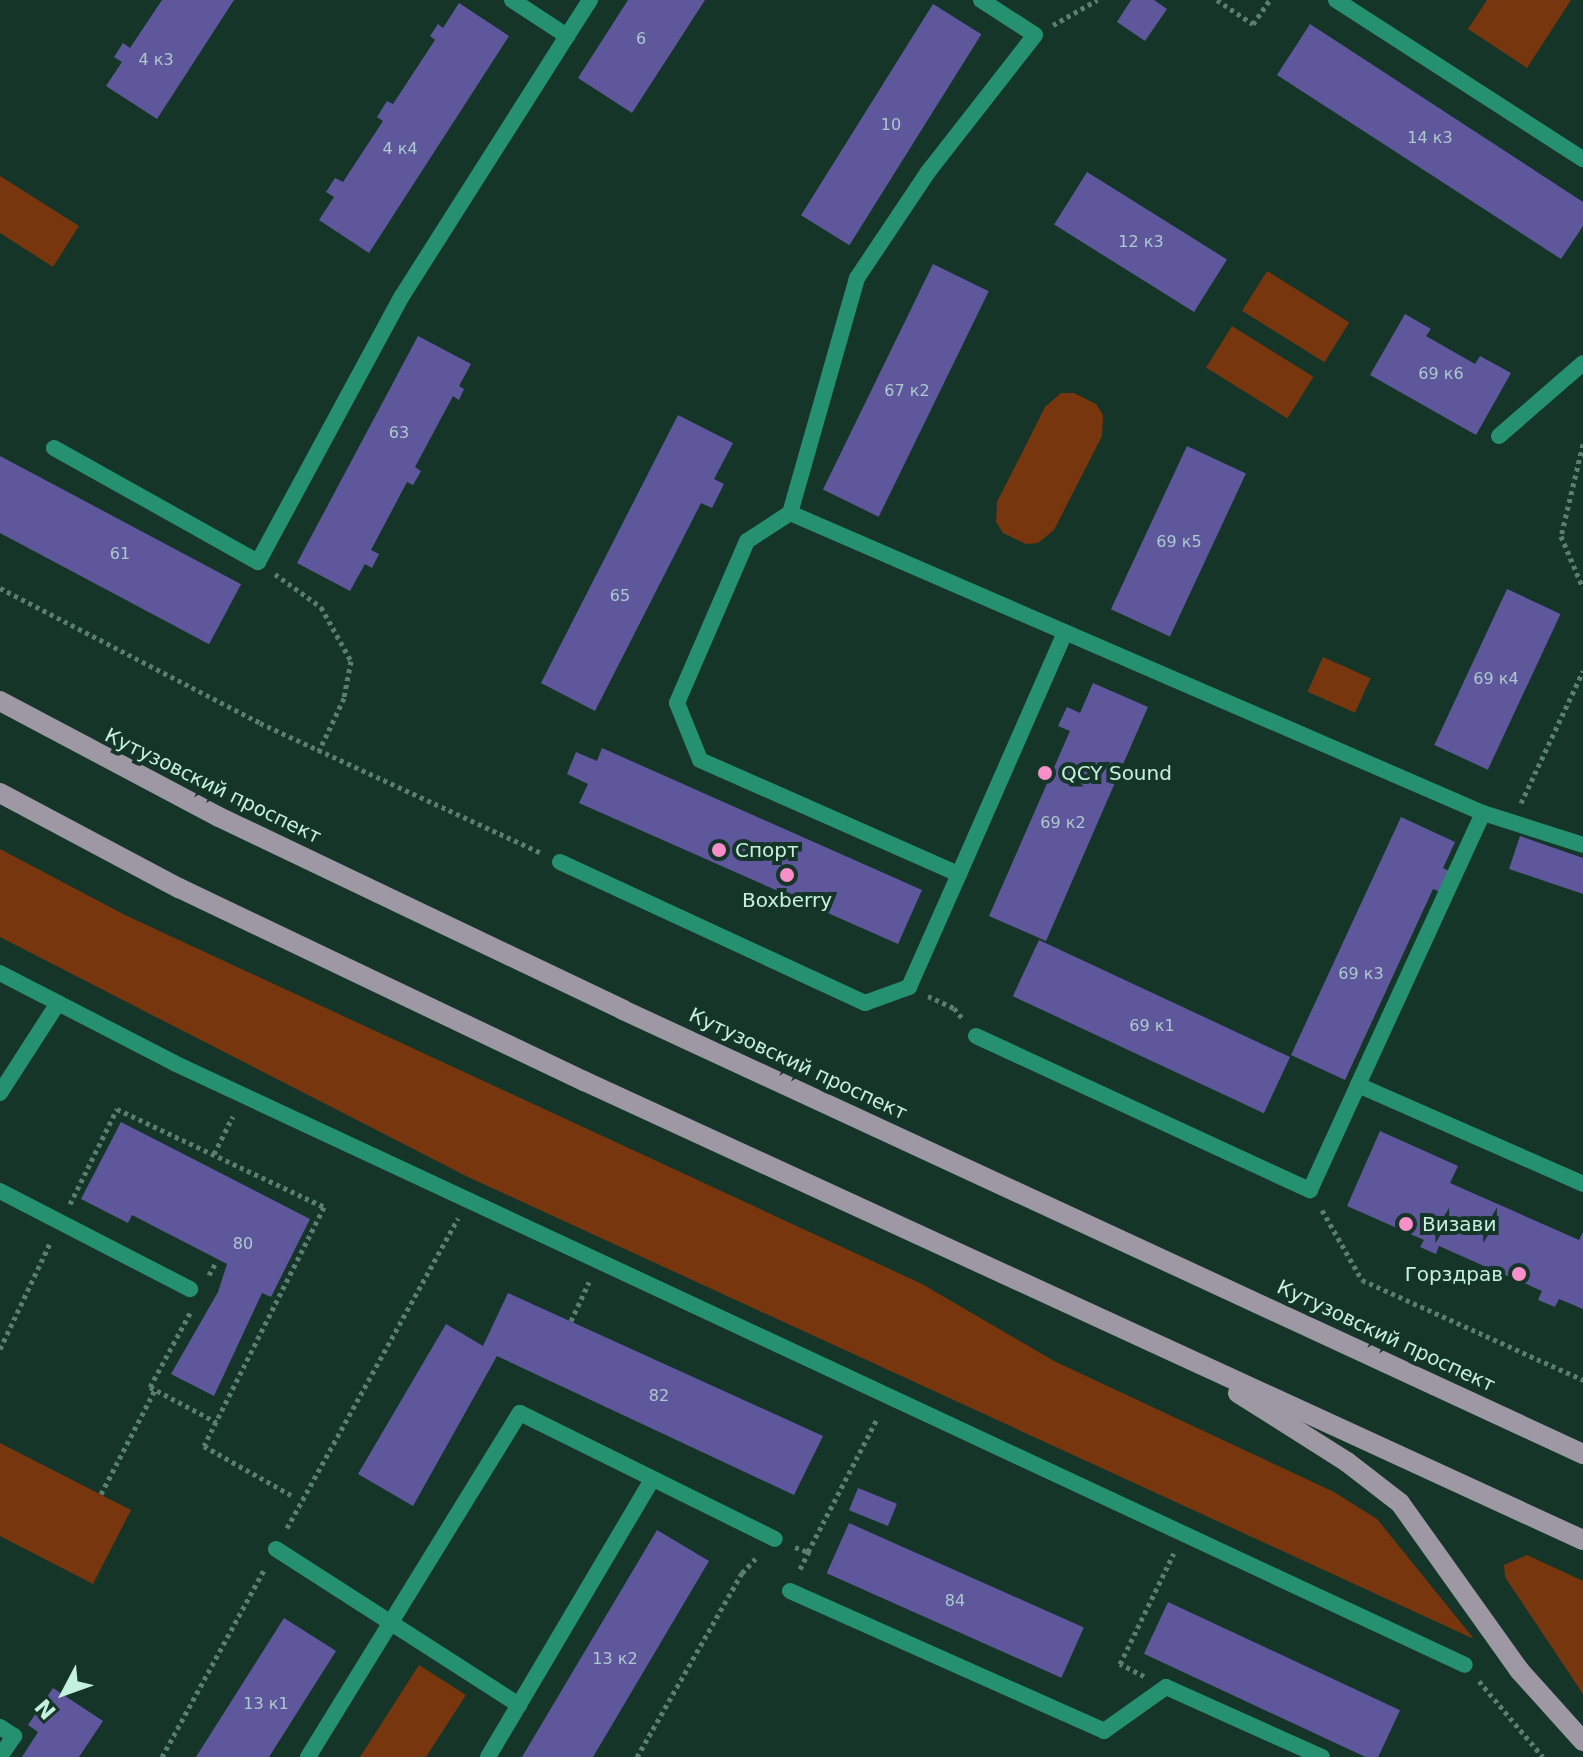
<!DOCTYPE html>
<html>
<head>
<meta charset="utf-8">
<style>
  body { margin:0 }
  #map { position:relative; width:1583px; height:1757px; overflow:hidden; background:#153529; font-family:"DejaVu Sans",sans-serif }
  div>[style] { position:absolute }
  [style*='--x'] { left:calc(var(--x)*1px); top:calc(var(--y)*1px); width:calc(var(--w)*1px); rotate:calc(var(--a)*1deg) }
  .green>* { inset:0; background:#77360d; transform-origin:0 0 }
  .building>* { inset:0; background:#5f579c; transform-origin:0 0 }
  .path>* { height:5px; margin-top:-2.5px; transform-origin:0; background:repeating-linear-gradient(90deg,#597f70 0 4px,transparent 0 8px) }
  .lane>* { height:16px; margin:-8px; padding:0 8px; transform-origin:8px; border-radius:8px; background:#269170 }
  .primary>* { height:20px; margin:-10px; padding:0 10px; transform-origin:10px; border-radius:10px; background:#9e98a4 }
  .dots>* { width:22px; height:22px; translate:-50% -50%; box-sizing:border-box; border:4px solid #153529; border-radius:50% }
  span { translate:-50% -50%; white-space:nowrap; text-align:center; line-height:1.15; -webkit-text-stroke:8px #153529; paint-order:stroke }
  .number-label { font-size:16px; color:#abcace }
  .number-label span { -webkit-text-stroke-width:0 }
  .poi-label { font-size:20px; color:#c4f1de }
  .left { translate:0 -50%; text-align:left }
  .right { translate:-100% -50%; text-align:right }
  .street-label { font-size:20px; color:#c4f1de }
  .north { position:absolute; left:24px; top:1653px; width:80px; height:80px; -webkit-text-stroke:6px #153529; paint-order:stroke; rotate:229deg; font-size:22px; font-weight:700; line-height:32px; text-align:center; color:#c4f1de }
  .north::after { content:''; display:block; margin:auto; width:28px; height:36px; background:#c4f1de; clip-path:polygon(50% 0,100% 100%,50% 72%,0 100%) }
</style>
</head>
<body>
<div id="map">
  <div class="green">
    <i style="clip-path:polygon(1487px 0,1571px 0,1527px 68px,1468px 29px)"></i>
    <i style="clip-path:polygon(0 176px,79px 226px,53px 267px,0 233px)"></i>
    <i style="left:1267px;top:271px;width:97px;height:47px;rotate:32deg"></i>
    <i style="left:1232px;top:326px;width:96px;height:49px;rotate:32deg"></i>
    <i style="clip-path:polygon(1061px 393px,1074px 393px,1096px 404px,1103px 415px,1102px 436px,1054px 530px,1038px 543px,1026px 544px,1003px 533px,996px 522px,997px 502px,1045px 407px)"></i>
    <i style="left:1323px;top:657px;width:52px;height:38px;rotate:24deg"></i>
    <i style="clip-path:polygon(0 849px,125px 915px,922px 1284px,1054px 1361px,1334px 1492px,1377px 1519px,1474px 1639px,468px 1177px,0 937px)"></i>
    <i style="clip-path:polygon(0 1443px,131px 1510px,93px 1584px,0 1536px)"></i>
    <i style="clip-path:polygon(1527px 1555px,1583px 1581px,1583px 1694px,1505px 1577px,1504px 1565px)"></i>
    <i style="clip-path:polygon(419px 1665px,466px 1695px,426px 1757px,360px 1757px)"></i>
  </div>
  <div class="building">
    <i style="clip-path:polygon(162px 0,234px 0,157px 119px,106px 86px,122px 62px,114px 57px,123px 43px,130px 48px)"></i>
    <i style="clip-path:polygon(628px 0,705px 0,632px 113px,578px 78px)"></i>
    <i style="clip-path:polygon(1131px 0,1154px 0,1167px 9px,1145px 41px,1117px 22px)"></i>
    <i style="clip-path:polygon(459px 3px,509px 36px,369px 253px,319px 220px,334px 197px,326px 192px,335px 178px,343px 182px,383px 121px,377px 117px,387px 101px,393px 104px,435px 40px,430px 36px,438px 24px,443px 28px)"></i>
    <i style="left:933px;top:4px;width:57px;height:249px;rotate:32deg"></i>
    <i style="clip-path:polygon(1310px 24px,1583px 202px,1583px 226px,1561px 259px,1277px 75px)"></i>
    <i style="left:1087px;top:172px;width:165px;height:62px;rotate:32deg"></i>
    <i style="left:933px;top:264px;width:62px;height:251px;rotate:26deg"></i>
    <i style="clip-path:polygon(1405px 314px,1431px 329px,1426px 336px,1475px 364px,1480px 356px,1511px 373px,1476px 435px,1370px 375px)"></i>
    <i style="clip-path:polygon(418px 336px,471px 364px,459px 386px,464px 389px,459px 400px,453px 396px,415px 467px,421px 471px,413px 485px,407px 482px,371px 550px,379px 554px,372px 568px,365px 564px,350px 591px,297px 563px)"></i>
    <i style="clip-path:polygon(678px 415px,733px 443px,714px 479px,724px 484px,712px 508px,701px 503px,595px 711px,541px 683px)"></i>
    <i style="left:1187px;top:446px;width:65px;height:180px;rotate:25deg"></i>
    <i style="left:0;top:456px;width:273px;height:68px;rotate:28deg"></i>
    <i style="left:1507px;top:589px;width:59px;height:172px;rotate:25deg"></i>
    <i style="clip-path:polygon(1093px 683px,1148px 707px,1046px 941px,989px 916px,1070px 731px,1058px 726px,1067px 707px,1080px 713px)"></i>
    <i style="clip-path:polygon(602px 748px,922px 890px,898px 944px,579px 803px,588px 784px,567px 774px,576px 752px,597px 761px)"></i>
    <i style="clip-path:polygon(1401px 817px,1455px 842px,1443px 868px,1453px 873px,1443px 893px,1433px 889px,1345px 1080px,1291px 1055px)"></i>
    <i style="clip-path:polygon(1520px 836px,1583px 858px,1583px 894px,1509px 869px)"></i>
    <i style="left:1039px;top:940px;width:277px;height:62px;rotate:25deg"></i>
    <i style="clip-path:polygon(121px 1122px,310px 1219px,271px 1297px,262px 1293px,214px 1396px,171px 1374px,218px 1292px,227px 1264px,132px 1215px,128px 1223px,81px 1199px)"></i>
    <i style="clip-path:polygon(1380px 1131px,1458px 1166px,1450px 1183px,1579px 1240px,1583px 1232px,1583px 1309px,1559px 1299px,1555px 1307px,1538px 1300px,1542px 1291px,1501px 1273px,1498px 1281px,1481px 1274px,1484px 1266px,1439px 1246px,1436px 1254px,1420px 1247px,1424px 1240px,1347px 1206px)"></i>
    <i style="clip-path:polygon(508px 1293px,823px 1436px,794px 1495px,497px 1356px,413px 1506px,358px 1474px,446px 1324px,483px 1346px)"></i>
    <i style="left:858px;top:1488px;width:42px;height:24px;rotate:22deg"></i>
    <i style="left:849px;top:1523px;width:257px;height:55px;rotate:24deg"></i>
    <i style="clip-path:polygon(657px 1530px,709px 1561px,593px 1757px,522px 1757px)"></i>
    <i style="left:1168px;top:1602px;width:256px;height:57px;rotate:25deg"></i>
    <i style="clip-path:polygon(284px 1618px,336px 1651px,269px 1757px,196px 1757px)"></i>
    <i style="clip-path:polygon(53px 1688px,103px 1721px,79px 1757px,22px 1757px,38px 1732px,28px 1725px)"></i>
  </div>
  <div class="path">
    <i style="--x:1217;--y:0;--w:43;--a:33.7"></i>
    <i style="--x:1253;--y:24;--w:29;--a:-55"></i>
    <i style="--x:1053;--y:25;--w:51;--a:-29.6"></i>
    <i style="--x:1583;--y:444;--w:95;--a:103.4"></i>
    <i style="--x:1561;--y:536;--w:56;--a:67.1"></i>
    <i style="--x:275;--y:574;--w:57;--a:35.7"></i>
    <i style="--x:321;--y:607;--w:62;--a:60.9"></i>
    <i style="--x:351;--y:661;--w:38;--a:101"></i>
    <i style="--x:344;--y:698;--w:59;--a:115.3"></i>
    <i style="--x:0;--y:588;--w:293;--a:27.4"></i>
    <i style="--x:260;--y:723;--w:310;--a:24.8"></i>
    <i style="--x:1521;--y:803;--w:146;--a:-64.8"></i>
    <i style="--x:928;--y:996;--w:29;--a:25"></i>
    <i style="--x:954;--y:1008;--w:13;--a:51"></i>
    <i style="--x:214;--y:1154;--w:42;--a:-63.4"></i>
    <i style="--x:70;--y:1204;--w:106;--a:-63.7"></i>
    <i style="--x:117;--y:1109;--w:229;--a:25.3"></i>
    <i style="--x:324;--y:1207;--w:267;--a:116.7"></i>
    <i style="--x:204;--y:1446;--w:100;--a:29.4"></i>
    <i style="--x:1322;--y:1210;--w:81;--a:60.3"></i>
    <i style="--x:1362;--y:1280;--w:243;--a:24.3"></i>
    <i style="--x:209;--y:1275;--w:13;--a:-61"></i>
    <i style="--x:190;--y:1313;--w:84;--a:118.4"></i>
    <i style="--x:150;--y:1387;--w:75;--a:27.9"></i>
    <i style="--x:571;--y:1321;--w:43;--a:-65.2"></i>
    <i style="--x:0;--y:1349;--w:119;--a:-64.7"></i>
    <i style="--x:101;--y:1494;--w:117;--a:-62.6"></i>
    <i style="--x:287;--y:1528;--w:354;--a:-61.1"></i>
    <i style="--x:795;--y:1547;--w:14;--a:21"></i>
    <i style="--x:808;--y:1552;--w:152;--a:-62.6"></i>
    <i style="--x:800;--y:1569;--w:22;--a:-63"></i>
    <i style="--x:1144;--y:1676;--w:27;--a:-153"></i>
    <i style="--x:1120;--y:1664;--w:123;--a:-64.1"></i>
    <i style="--x:1479;--y:1681;--w:99;--a:49.9"></i>
    <i style="--x:162;--y:1757;--w:215;--a:-61.4"></i>
    <i style="--x:637;--y:1757;--w:212;--a:-60.3"></i>
    <i style="--x:742;--y:1573;--w:23;--a:-47"></i>
  </div>
  <div class="lane">
    <i style="--x:512;--y:0;--w:66;--a:33.2"></i>
    <i style="--x:567;--y:36;--w:43;--a:-57.4"></i>
    <i style="--x:981;--y:0;--w:64;--a:32.9"></i>
    <i style="--x:1035;--y:35;--w:174;--a:128"></i>
    <i style="--x:928;--y:172;--w:128;--a:123.8"></i>
    <i style="--x:857;--y:278;--w:244;--a:105.9"></i>
    <i style="--x:790;--y:513;--w:51;--a:146.9"></i>
    <i style="--x:747;--y:541;--w:176;--a:113.4"></i>
    <i style="--x:677;--y:703;--w:61;--a:68"></i>
    <i style="--x:700;--y:760;--w:283;--a:23.8"></i>
    <i style="--x:959;--y:874;--w:261;--a:-66.3"></i>
    <i style="--x:1336;--y:0;--w:294;--a:32.8"></i>
    <i style="--x:1499;--y:436;--w:111;--a:-41"></i>
    <i style="--x:54;--y:448;--w:234;--a:29.2"></i>
    <i style="--x:258;--y:562;--w:302;--a:-61.6"></i>
    <i style="--x:402;--y:296;--w:308;--a:-57.6"></i>
    <i style="--x:790;--y:513;--w:755;--a:23.41"></i>
    <i style="--x:1483;--y:813;--w:105;--a:17.7"></i>
    <i style="--x:1483;--y:813;--w:299;--a:114.7"></i>
    <i style="--x:1358;--y:1085;--w:246;--a:23.7"></i>
    <i style="--x:560;--y:862;--w:336;--a:24.8"></i>
    <i style="--x:865;--y:1003;--w:47;--a:-20"></i>
    <i style="--x:909;--y:987;--w:124;--a:-66.1"></i>
    <i style="--x:0;--y:973;--w:196;--a:27.3"></i>
    <i style="--x:174;--y:1063;--w:1424;--a:25"></i>
    <i style="--x:976;--y:1036;--w:368;--a:24.8"></i>
    <i style="--x:1310;--y:1190;--w:115;--a:-65.4"></i>
    <i style="--x:0;--y:1093;--w:107;--a:-57.2"></i>
    <i style="--x:0;--y:1191;--w:214;--a:27.3"></i>
    <i style="--x:276;--y:1549;--w:289;--a:32.7"></i>
    <i style="--x:790;--y:1591;--w:344;--a:24"></i>
    <i style="--x:1104;--y:1731;--w:76;--a:-35.4"></i>
    <i style="--x:1166;--y:1687;--w:171;--a:24.2"></i>
    <i style="--x:0;--y:1727;--w:17;--a:33"></i>
    <i style="--x:14;--y:1736;--w:25;--a:124"></i>
    <i style="--x:308;--y:1757;--w:404;--a:-58.4"></i>
    <i style="--x:520;--y:1413;--w:284;--a:26.3"></i>
    <i style="--x:488;--y:1757;--w:322;--a:-59.4"></i>
  </div>
  <div class="primary">
    <i style="--x:0;--y:701;--w:248;--a:27.9"></i>
    <i style="--x:219;--y:817;--w:448;--a:25.5"></i>
    <i style="--x:623;--y:1010;--w:1058;--a:24.82"></i>
    <i style="--x:0;--y:793;--w:203;--a:28"></i>
    <i style="--x:179;--y:888;--w:449;--a:25.5"></i>
    <i style="--x:584;--y:1081;--w:1099;--a:24.68"></i>
    <i style="--x:1238;--y:1393;--w:129;--a:32.3"></i>
    <i style="--x:1347;--y:1462;--w:67;--a:37.7"></i>
    <i style="--x:1400;--y:1503;--w:205;--a:54.5"></i>
    <i style="--x:1519;--y:1670;--w:96;--a:48"></i>
  </div>
  <div class="dots">
    <i style="left:1045px;top:773px;background:#f98fc8"></i>
    <i style="left:719px;top:850px;background:#f98fc8"></i>
    <i style="left:787px;top:875px;background:#f98fc8"></i>
    <i style="left:1406px;top:1224px;background:#f98fc8"></i>
    <i style="left:1519px;top:1274px;background:#f98fc8"></i>
  </div>
  <div class="number-label">
    <span style="left:641px;top:39px">6</span>
    <span style="left:156px;top:60px">4 к3</span>
    <span style="left:891px;top:125px">10</span>
    <span style="left:1430px;top:138px">14 к3</span>
    <span style="left:400px;top:149px">4 к4</span>
    <span style="left:1141px;top:242px">12 к3</span>
    <span style="left:1441px;top:374px">69 к6</span>
    <span style="left:907px;top:391px">67 к2</span>
    <span style="left:399px;top:433px">63</span>
    <span style="left:1179px;top:542px">69 к5</span>
    <span style="left:120px;top:554px">61</span>
    <span style="left:620px;top:596px">65</span>
    <span style="left:1496px;top:679px">69 к4</span>
    <span style="left:1063px;top:823px">69 к2</span>
    <span style="left:1361px;top:974px">69 к3</span>
    <span style="left:1152px;top:1026px">69 к1</span>
    <span style="left:243px;top:1244px">80</span>
    <span style="left:659px;top:1396px">82</span>
    <span style="left:955px;top:1601px">84</span>
    <span style="left:615px;top:1659px">13 к2</span>
    <span style="left:266px;top:1704px">13 к1</span>
  </div>
  <div class="poi-label">
    <span class="left" style="left:1061px;top:773px">QCY Sound</span>
    <span class="left" style="left:735px;top:850px">Спорт</span>
    <span style="left:787px;top:900px">Boxberry</span>
    <span class="left" style="left:1422px;top:1224px">Визави</span>
    <span class="right" style="left:1503px;top:1274px">Горздрав</span>
  </div>
  <div class="street-label">
    <span style="left:213px;top:786px;rotate:26deg">Кутузовский проспект</span>
    <span style="left:798px;top:1064px;rotate:25deg">Кутузовский проспект</span>
    <span style="left:1386px;top:1336px;rotate:25deg">Кутузовский проспект</span>
  </div>
  <div class="north">N</div>
</div>
</body>
</html>
